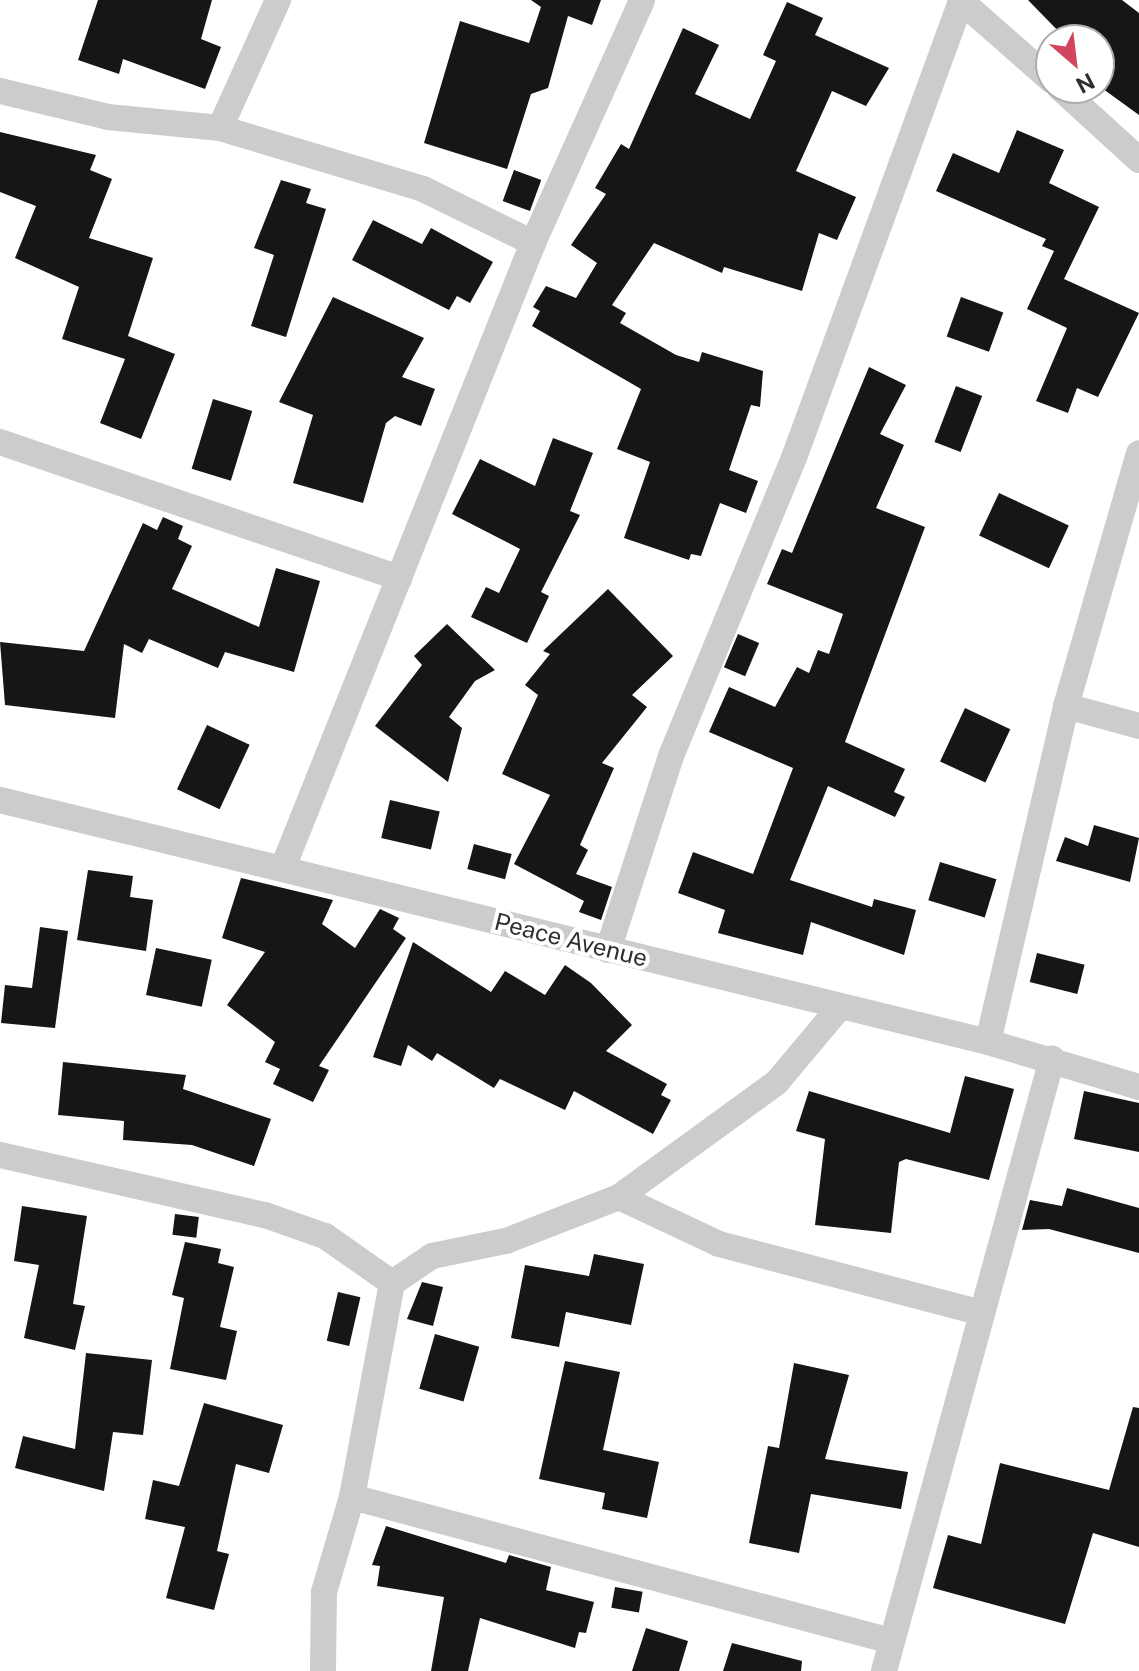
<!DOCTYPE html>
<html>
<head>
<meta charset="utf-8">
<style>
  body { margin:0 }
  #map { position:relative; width:1139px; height:1671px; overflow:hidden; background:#fff; font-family:"Public Sans",sans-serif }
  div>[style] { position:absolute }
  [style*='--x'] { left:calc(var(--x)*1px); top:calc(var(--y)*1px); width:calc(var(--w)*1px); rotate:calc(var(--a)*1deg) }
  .building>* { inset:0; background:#161616; transform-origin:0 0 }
  .street>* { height:26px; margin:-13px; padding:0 13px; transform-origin:13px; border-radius:13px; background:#ccc }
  span { translate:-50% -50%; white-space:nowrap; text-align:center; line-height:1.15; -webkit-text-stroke:8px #fff; paint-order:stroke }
  .street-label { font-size:24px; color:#2f2f2f }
  .north { position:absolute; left:1035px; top:24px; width:80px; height:80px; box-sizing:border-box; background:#fff; border:2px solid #acacac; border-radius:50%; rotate:152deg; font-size:22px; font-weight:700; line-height:32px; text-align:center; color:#2f2f2f }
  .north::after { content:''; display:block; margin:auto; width:28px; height:36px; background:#d3445e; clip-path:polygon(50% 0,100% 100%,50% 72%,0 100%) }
</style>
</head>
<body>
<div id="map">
  <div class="building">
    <i style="clip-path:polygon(98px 0,212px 0,201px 39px,221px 47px,205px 89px,123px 59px,119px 74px,78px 60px)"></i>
    <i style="clip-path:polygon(531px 0,601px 0,592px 25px,568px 16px,548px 88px,531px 94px,507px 169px,424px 143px,460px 21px,529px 43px,541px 7px)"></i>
    <i style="clip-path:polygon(1028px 0,1122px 0,1139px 13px,1139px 115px,1099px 86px,1099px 40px,1067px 40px)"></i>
    <i style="clip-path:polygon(787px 2px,823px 18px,815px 35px,889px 68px,866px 106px,832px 91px,796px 171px,856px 197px,837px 240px,819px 233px,802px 291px,724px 267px,722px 273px,654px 243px,612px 305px,626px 313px,620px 323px,676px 355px,699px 362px,702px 352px,763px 371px,760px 407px,751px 405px,729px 470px,758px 481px,746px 513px,720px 503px,701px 556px,691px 554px,689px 560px,624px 538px,650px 462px,617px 449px,641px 389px,532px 326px,540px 311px,533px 307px,546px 286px,576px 298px,597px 263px,571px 245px,606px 194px,595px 188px,621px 144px,629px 149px,683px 28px,719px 45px,695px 94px,750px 119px,776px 61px,763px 55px)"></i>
    <i style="clip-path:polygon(1017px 130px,1064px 150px,1049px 183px,1099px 207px,1064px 279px,1139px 313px,1098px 397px,1077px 388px,1068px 413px,1036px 401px,1067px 328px,1027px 309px,1054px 251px,1042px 246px,1046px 239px,936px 191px,953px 153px,999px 173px)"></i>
    <i style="clip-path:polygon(0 132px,96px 155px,90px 170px,112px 179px,89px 238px,153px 258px,128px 336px,175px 354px,141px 439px,100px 423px,125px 359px,62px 339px,79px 287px,15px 258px,36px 206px,0 192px)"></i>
    <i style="left:514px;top:170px;width:29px;height:33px;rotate:20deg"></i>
    <i style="clip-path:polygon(281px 180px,311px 189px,306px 203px,326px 209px,286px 337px,251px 326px,274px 255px,254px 248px)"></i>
    <i style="clip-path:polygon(373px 220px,422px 244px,431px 228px,493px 262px,470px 303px,457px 296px,449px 310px,352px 260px)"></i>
    <i style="clip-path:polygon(333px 297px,424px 338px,402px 377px,435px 389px,421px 426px,395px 416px,386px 423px,363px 503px,293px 483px,313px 415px,279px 402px)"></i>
    <i style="left:961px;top:297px;width:45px;height:42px;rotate:20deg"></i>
    <i style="clip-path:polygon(869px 367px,906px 385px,880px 434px,904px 445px,876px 508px,925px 527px,845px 742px,905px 769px,894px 792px,905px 797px,895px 817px,828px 786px,790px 880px,872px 907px,874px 899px,916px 910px,904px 955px,811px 922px,803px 955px,718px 933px,725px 910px,678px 893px,693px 852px,753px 874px,793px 768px,709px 732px,729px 687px,775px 707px,797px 667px,809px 673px,818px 650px,829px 654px,843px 614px,767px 584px,782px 549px,792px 553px)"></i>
    <i style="left:956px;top:386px;width:28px;height:60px;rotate:21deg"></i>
    <i style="left:213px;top:399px;width:41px;height:73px;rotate:17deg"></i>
    <i style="clip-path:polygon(553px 438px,593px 453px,570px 511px,580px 515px,541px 592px,549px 596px,527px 643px,471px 617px,486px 587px,499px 593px,520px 549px,452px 514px,480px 459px,535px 486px)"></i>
    <i style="left:999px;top:493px;width:77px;height:47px;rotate:25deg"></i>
    <i style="clip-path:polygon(163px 517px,183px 526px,178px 539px,192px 546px,172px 589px,259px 627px,276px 568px,320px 581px,294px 672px,225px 652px,218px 668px,149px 639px,142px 653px,124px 644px,115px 718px,5px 705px,0 642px,84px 651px,143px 523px,157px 530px)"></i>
    <i style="clip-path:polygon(608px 589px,673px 656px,632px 695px,647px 707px,602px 763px,614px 768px,580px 845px,588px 850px,576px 874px,612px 887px,601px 920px,579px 912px,584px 901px,514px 864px,550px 795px,502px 774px,538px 695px,525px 685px,550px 654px,543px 651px)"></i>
    <i style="clip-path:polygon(447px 624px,495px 670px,475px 681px,449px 717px,462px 728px,448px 782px,375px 726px,422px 665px,414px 656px)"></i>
    <i style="left:738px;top:634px;width:23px;height:36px;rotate:23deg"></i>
    <i style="left:965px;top:708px;width:50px;height:59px;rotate:25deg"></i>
    <i style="left:207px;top:725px;width:47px;height:71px;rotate:25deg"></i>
    <i style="left:390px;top:800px;width:51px;height:39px;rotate:13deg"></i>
    <i style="clip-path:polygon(1094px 825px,1139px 838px,1130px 882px,1056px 861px,1065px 837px,1088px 846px)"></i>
    <i style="left:474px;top:844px;width:39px;height:26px;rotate:15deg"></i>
    <i style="left:940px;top:862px;width:59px;height:40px;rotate:17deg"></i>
    <i style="clip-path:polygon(88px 870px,133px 876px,130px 897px,153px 900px,146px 951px,77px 940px)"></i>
    <i style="clip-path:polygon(241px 878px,333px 900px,322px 924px,355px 948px,380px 909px,399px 918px,393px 929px,406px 938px,319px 1066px,329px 1070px,313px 1102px,273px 1084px,280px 1069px,265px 1062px,275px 1042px,227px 1005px,265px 952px,222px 938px)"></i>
    <i style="clip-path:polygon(40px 927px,68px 931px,55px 1028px,1px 1023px,5px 985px,32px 988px)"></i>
    <i style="clip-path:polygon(413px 942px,491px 992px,505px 971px,545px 995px,565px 965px,591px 983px,632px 1025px,606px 1051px,667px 1084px,661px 1095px,671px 1100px,653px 1134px,574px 1091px,565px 1110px,500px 1079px,494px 1088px,437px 1053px,432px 1061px,408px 1045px,401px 1066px,373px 1057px)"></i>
    <i style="left:156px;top:948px;width:57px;height:48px;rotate:12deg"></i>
    <i style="left:1037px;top:953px;width:49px;height:30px;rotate:14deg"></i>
    <i style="clip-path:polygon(63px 1062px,186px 1075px,183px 1089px,271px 1119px,254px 1166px,192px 1145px,123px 1140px,124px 1121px,58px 1115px)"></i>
    <i style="clip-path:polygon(965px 1076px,1014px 1089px,989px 1180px,906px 1159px,899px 1162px,891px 1233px,815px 1225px,825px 1139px,796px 1131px,809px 1091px,950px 1133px)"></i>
    <i style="clip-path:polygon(1084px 1091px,1139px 1103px,1139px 1152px,1074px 1139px)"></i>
    <i style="clip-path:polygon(1067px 1188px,1139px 1208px,1139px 1253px,1049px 1229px,1022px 1230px,1030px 1200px,1062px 1206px)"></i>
    <i style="clip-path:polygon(22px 1206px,87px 1216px,73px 1304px,85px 1306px,75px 1350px,24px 1338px,39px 1265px,14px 1261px)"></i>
    <i style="left:175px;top:1214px;width:24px;height:21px;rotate:7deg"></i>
    <i style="clip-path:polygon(185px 1242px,221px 1249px,218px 1263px,234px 1267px,220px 1327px,237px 1331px,226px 1380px,170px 1369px,184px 1298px,172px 1295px)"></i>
    <i style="clip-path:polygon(594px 1254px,644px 1264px,631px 1325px,566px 1312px,559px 1347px,511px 1338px,525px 1265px,589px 1276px)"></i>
    <i style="clip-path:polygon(422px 1282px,443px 1287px,433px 1326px,407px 1319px)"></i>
    <i style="left:338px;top:1292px;width:23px;height:50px;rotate:13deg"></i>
    <i style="left:435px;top:1334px;width:46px;height:57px;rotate:16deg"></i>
    <i style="clip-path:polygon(86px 1353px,152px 1360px,143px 1435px,113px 1432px,104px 1491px,15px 1468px,23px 1436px,75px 1449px)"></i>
    <i style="clip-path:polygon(565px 1361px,620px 1372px,603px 1450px,659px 1462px,647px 1518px,602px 1509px,605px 1493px,539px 1479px)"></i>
    <i style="clip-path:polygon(794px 1363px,849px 1375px,825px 1459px,908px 1472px,901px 1509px,811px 1494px,799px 1553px,749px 1543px,768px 1446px,779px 1448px)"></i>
    <i style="clip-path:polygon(204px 1403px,283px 1425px,269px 1473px,236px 1464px,217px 1551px,229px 1554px,214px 1610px,166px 1598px,185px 1527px,145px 1519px,153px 1480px,179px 1486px)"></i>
    <i style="clip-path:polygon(1133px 1407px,1139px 1408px,1139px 1547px,1093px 1533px,1065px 1624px,933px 1588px,948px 1535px,981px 1544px,1000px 1463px,1109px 1490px)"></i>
    <i style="clip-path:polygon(386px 1526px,506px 1563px,509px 1555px,551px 1567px,546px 1590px,594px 1602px,586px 1633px,579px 1632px,575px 1648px,480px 1618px,468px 1671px,431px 1671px,444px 1597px,377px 1586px,380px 1566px,372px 1565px)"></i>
    <i style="left:615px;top:1587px;width:28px;height:21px;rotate:10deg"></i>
    <i style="clip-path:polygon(646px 1628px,688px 1641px,679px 1671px,632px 1671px)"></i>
    <i style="clip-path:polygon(732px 1643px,802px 1661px,801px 1671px,723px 1671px)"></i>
  </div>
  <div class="street">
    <i style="--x:960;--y:0;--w:121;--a:41.3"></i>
    <i style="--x:1060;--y:88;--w:107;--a:42.3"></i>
    <i style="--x:0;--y:91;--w:111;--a:13.5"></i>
    <i style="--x:108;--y:117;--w:113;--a:5.6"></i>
    <i style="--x:220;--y:128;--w:212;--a:16.7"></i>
    <i style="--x:423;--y:189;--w:123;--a:26.1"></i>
    <i style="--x:220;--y:128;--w:141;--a:-65.6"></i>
    <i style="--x:0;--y:442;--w:422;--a:18.8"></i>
    <i style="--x:1066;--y:706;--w:76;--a:15.3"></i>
    <i style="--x:0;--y:800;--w:1017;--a:13.76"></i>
    <i style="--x:988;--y:1042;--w:158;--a:16.6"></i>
    <i style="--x:284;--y:865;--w:670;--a:-68.18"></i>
    <i style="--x:533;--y:243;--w:266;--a:-65.8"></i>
    <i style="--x:608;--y:950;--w:204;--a:-72"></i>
    <i style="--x:671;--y:756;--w:326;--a:-67.6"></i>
    <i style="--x:795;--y:455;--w:482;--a:-69.9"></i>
    <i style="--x:988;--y:1042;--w:345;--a:-76.9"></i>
    <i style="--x:1066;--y:706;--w:263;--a:-73.9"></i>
    <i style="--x:0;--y:1155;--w:272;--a:12.8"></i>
    <i style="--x:265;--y:1215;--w:64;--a:19.3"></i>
    <i style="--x:325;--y:1236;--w:82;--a:35"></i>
    <i style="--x:619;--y:1197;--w:110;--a:25.2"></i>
    <i style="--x:719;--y:1244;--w:272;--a:14.7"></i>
    <i style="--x:352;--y:1497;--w:558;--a:14.96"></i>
    <i style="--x:323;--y:1671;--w:79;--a:-89.3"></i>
    <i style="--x:324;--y:1592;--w:99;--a:-73.6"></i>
    <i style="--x:352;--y:1497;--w:218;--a:-79.4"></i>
    <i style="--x:392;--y:1283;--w:48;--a:-34"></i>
    <i style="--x:432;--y:1256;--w:76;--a:-11.5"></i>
    <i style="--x:506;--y:1241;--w:121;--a:-21.3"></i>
    <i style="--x:619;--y:1197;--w:195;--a:-36"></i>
    <i style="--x:777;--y:1082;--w:97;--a:-50"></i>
    <i style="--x:884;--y:1671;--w:635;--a:-74.65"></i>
  </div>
  <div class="street-label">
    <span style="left:571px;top:940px;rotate:14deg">Peace Avenue</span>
  </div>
  <div class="north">N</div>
</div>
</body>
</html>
